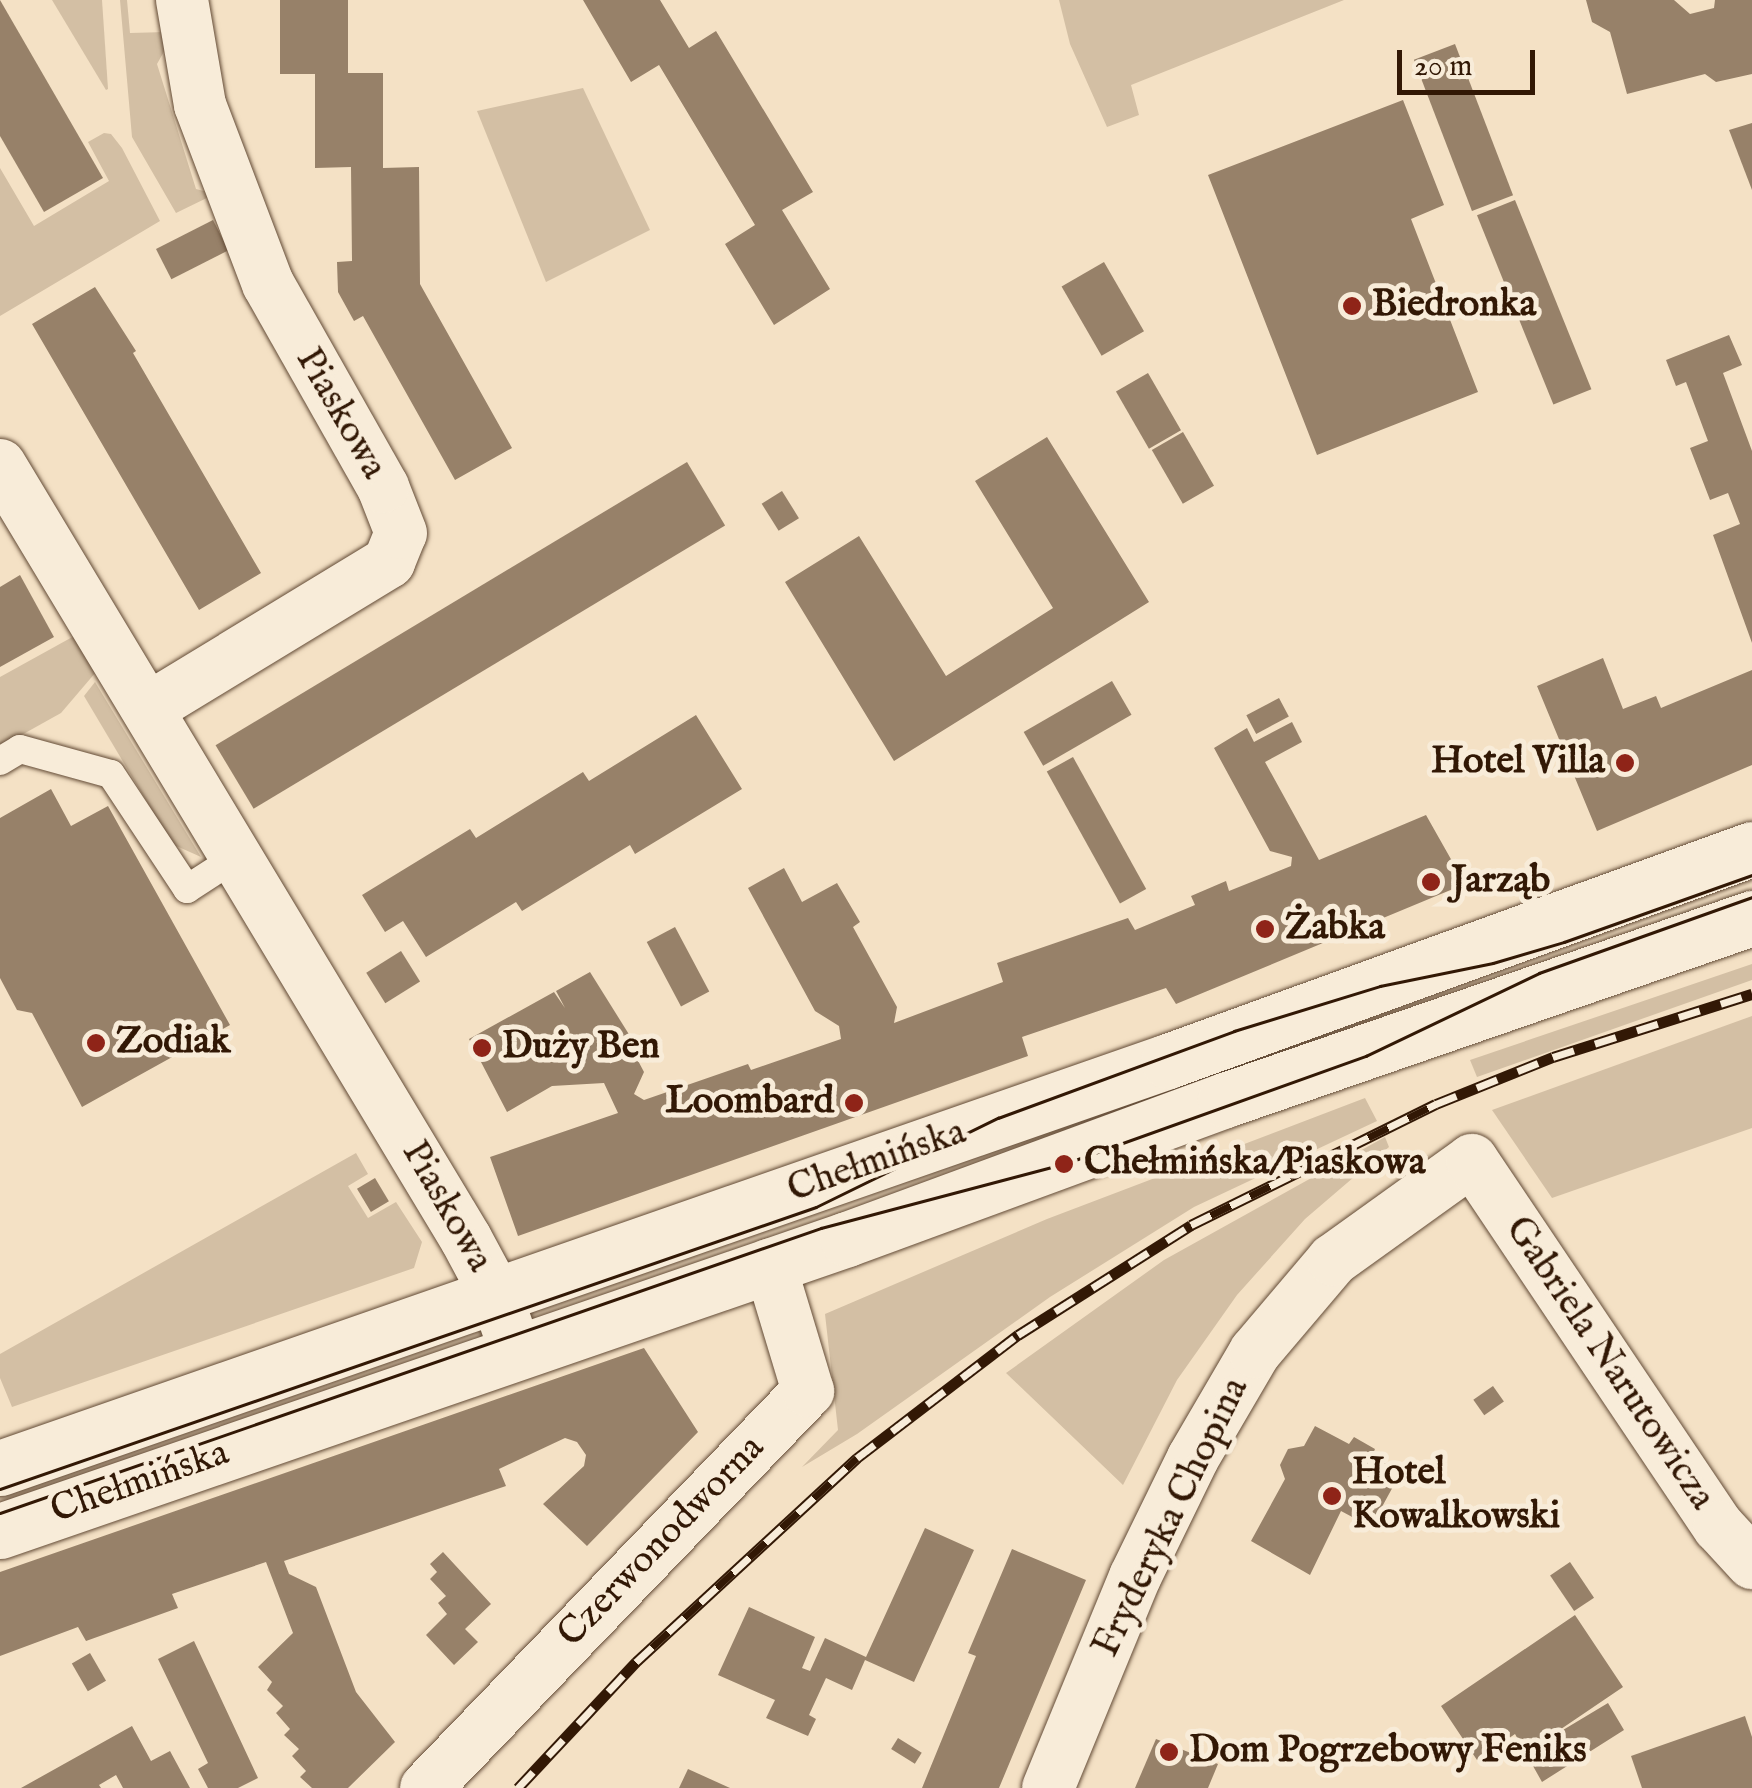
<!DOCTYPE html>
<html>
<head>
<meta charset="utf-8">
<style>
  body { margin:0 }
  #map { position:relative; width:1752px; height:1788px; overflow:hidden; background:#f4e1c5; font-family:"IM FELL English",serif }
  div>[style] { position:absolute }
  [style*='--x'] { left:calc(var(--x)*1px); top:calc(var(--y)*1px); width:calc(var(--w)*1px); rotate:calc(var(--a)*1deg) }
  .green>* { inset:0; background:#d3bfa4 }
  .building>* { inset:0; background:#978169; transform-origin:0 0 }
  .roads { filter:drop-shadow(0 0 2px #624a35) drop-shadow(0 0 2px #624a35) }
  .lane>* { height:28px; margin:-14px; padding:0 14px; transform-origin:14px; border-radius:14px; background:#f8ecd9 }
  .street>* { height:52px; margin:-26px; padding:0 26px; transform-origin:26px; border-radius:26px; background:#f8ecd9 }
  .secondary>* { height:55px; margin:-27.5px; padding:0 27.5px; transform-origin:27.5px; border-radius:27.5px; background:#f8ecd9 }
  .tram>* { height:2.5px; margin:-1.25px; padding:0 1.25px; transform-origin:1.25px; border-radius:1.25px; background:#321805 }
  .rail>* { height:11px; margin-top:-5.5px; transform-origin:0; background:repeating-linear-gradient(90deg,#f8ecd9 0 22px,#321805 0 44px); box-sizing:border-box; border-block:2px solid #321805 }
  .dots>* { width:28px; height:28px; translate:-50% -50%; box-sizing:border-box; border:5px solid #f8ecd9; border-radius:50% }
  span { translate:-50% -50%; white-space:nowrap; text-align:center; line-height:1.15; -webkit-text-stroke:10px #f8ecd9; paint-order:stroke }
  .poi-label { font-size:38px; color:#321805; font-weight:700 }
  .left { translate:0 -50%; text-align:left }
  .right { translate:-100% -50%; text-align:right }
  .street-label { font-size:38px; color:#321805 }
  .scale { position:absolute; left:1397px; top:50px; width:138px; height:45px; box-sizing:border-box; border:5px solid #321805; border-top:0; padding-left:12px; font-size:30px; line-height:35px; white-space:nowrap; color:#321805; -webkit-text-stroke:8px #f8ecd9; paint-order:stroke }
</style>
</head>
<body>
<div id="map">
  <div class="green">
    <i style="clip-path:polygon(52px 0,102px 0,108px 89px,106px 90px)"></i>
    <i style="clip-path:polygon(120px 0,127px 0,130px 33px,166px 32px,167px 46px,157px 64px,196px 189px,215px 194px,176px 213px,132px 137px)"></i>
    <i style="clip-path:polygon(1059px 0,1344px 0,1131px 85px,1139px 115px,1107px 127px,1070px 44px)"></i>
    <i style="clip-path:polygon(583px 88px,650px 230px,546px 282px,477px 111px)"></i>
    <i style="clip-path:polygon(104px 133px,111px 134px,122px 148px,160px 221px,0 316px,0 168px,34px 226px,109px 181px,88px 142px)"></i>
    <i style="clip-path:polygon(76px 635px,96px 672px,61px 713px,0 747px,0 677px)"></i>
    <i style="clip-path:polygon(95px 682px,201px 857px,172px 844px,84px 696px)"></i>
    <i style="clip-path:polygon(1752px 964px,1752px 980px,1477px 1077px,1470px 1060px)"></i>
    <i style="clip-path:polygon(1752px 1016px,1752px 1128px,1552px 1198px,1492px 1110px)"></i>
    <i style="clip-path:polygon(1365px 1098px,1377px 1121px,1194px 1207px,1050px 1297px,857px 1434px,802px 1467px,838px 1430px,825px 1314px,1047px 1219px)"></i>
    <i style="clip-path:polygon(1385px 1137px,1389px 1147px,1305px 1219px,1237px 1295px,1177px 1380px,1123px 1485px,1006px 1373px,1164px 1260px)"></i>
    <i style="clip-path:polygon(356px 1153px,368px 1174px,348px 1186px,368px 1218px,396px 1202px,422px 1242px,414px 1268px,12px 1407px,0 1378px,0 1354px)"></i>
  </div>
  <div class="building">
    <i style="clip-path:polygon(0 0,103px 178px,44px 212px,0 136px)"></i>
    <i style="clip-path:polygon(280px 0,348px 0,348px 73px,383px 73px,383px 168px,419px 167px,420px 284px,512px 448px,455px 480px,363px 316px,354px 321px,338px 292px,337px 262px,352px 261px,351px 167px,315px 168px,315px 74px,280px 74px)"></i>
    <i style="clip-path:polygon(583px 0,660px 0,689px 48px,716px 31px,813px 192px,782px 210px,830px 289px,774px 325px,725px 244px,755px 225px,659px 65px,631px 82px)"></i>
    <i style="clip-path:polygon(1586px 0,1674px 0,1690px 14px,1714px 8px,1715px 0,1752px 0,1752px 74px,1716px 82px,1705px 74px,1627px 94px,1610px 32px,1592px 22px)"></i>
    <i style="left:1455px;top:44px;width:162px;height:44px;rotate:69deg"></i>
    <i style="clip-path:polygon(1403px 100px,1444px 205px,1411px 219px,1478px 392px,1317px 455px,1208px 175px)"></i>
    <i style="clip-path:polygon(1752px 123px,1752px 190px,1729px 130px)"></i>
    <i style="left:1515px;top:200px;width:204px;height:41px;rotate:68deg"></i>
    <i style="left:213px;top:220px;width:34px;height:64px;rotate:63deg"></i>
    <i style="left:1104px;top:262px;width:80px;height:49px;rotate:60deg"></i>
    <i style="clip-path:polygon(95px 287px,136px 351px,133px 353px,261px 573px,199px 610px,32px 324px)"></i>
    <i style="clip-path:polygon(1729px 335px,1742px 365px,1723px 373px,1752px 451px,1752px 643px,1713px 535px,1740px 524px,1728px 493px,1710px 500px,1690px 448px,1708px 441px,1686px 382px,1676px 386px,1666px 360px)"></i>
    <i style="left:1148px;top:373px;width:66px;height:37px;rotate:60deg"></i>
    <i style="left:1183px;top:432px;width:62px;height:36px;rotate:60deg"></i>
    <i style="clip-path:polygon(1047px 437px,1149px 602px,894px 761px,785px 582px,859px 536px,946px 676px,1053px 608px,975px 481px)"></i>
    <i style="left:687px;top:462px;width:74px;height:550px;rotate:59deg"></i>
    <i style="left:782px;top:491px;width:32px;height:24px;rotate:58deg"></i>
    <i style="clip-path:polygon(20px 575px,54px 637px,0 667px,0 587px)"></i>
    <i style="clip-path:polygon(1603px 658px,1623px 709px,1656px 696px,1661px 708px,1752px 670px,1752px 765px,1597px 831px,1537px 686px)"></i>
    <i style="left:1112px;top:681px;width:39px;height:102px;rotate:60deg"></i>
    <i style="left:1279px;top:698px;width:21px;height:37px;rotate:62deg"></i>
    <i style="clip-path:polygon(696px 715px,742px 789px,635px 854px,630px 845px,522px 911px,516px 902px,426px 957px,403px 921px,385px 932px,362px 895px,470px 829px,476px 838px,583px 772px,589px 781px)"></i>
    <i style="clip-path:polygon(1292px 722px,1302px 742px,1265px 762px,1319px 860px,1426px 815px,1465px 884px,1176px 1004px,1166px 988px,1022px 1037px,1028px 1056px,518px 1236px,490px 1157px,618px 1113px,604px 1083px,552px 1086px,507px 1112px,469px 1039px,554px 992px,565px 1008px,556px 991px,590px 972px,630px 1036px,626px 1038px,644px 1072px,634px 1094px,644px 1100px,748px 1064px,751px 1070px,841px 1039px,839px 1026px,815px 1011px,748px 888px,784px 868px,802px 902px,837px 883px,860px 922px,853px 927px,897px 1007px,894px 1023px,1003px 982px,997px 963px,1128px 918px,1135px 930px,1195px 905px,1191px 896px,1226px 881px,1229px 891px,1291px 866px,1292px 857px,1270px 851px,1214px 748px,1247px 728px,1254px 742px)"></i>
    <i style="left:1073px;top:757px;width:151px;height:30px;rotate:61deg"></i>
    <i style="clip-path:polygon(51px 789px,71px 826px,108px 806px,230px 1025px,82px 1107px,32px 1013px,17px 1010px,0 978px,0 818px)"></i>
    <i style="left:675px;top:927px;width:73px;height:32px;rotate:62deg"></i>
    <i style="left:401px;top:951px;width:36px;height:41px;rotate:58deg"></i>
    <i style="left:375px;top:1178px;width:27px;height:21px;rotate:59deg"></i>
    <i style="clip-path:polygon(644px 1348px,698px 1432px,587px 1546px,543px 1504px,584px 1466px,586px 1455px,577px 1442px,565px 1438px,499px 1469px,506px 1486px,284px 1561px,289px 1574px,316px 1587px,356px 1692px,395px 1742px,348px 1788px,312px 1788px,300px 1777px,306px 1771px,292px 1756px,299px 1749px,284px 1735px,290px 1729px,276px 1713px,283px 1706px,267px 1690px,272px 1682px,258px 1667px,293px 1633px,266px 1562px,172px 1594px,178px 1608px,86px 1641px,78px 1627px,0 1656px,0 1572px)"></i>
    <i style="left:1493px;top:1386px;width:19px;height:24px;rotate:55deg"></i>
    <i style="clip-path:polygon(1315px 1426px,1349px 1444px,1354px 1437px,1375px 1449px,1372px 1456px,1393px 1467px,1386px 1478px,1395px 1483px,1371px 1527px,1341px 1511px,1310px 1575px,1251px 1541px,1285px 1479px,1280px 1465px,1288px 1449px,1304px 1446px)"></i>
    <i style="clip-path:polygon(925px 1528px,974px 1550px,914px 1682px,865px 1660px,852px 1690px,826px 1678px,809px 1715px,816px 1719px,808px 1736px,766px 1718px,775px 1700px,718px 1675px,749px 1607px,815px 1637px,802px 1668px,810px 1671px,825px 1638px,866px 1657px)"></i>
    <i style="clip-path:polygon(1012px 1549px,1086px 1580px,999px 1788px,922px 1788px,976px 1656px,968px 1653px)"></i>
    <i style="clip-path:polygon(443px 1552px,491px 1604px,465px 1629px,478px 1642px,454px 1665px,426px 1635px,447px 1614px,438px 1603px,446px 1596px,430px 1579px,437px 1572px,430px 1564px)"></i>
    <i style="left:1570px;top:1562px;width:43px;height:24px;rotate:56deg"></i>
    <i style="clip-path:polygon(1575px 1615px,1623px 1687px,1533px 1748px,1608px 1703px,1624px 1730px,1542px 1782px,1515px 1734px,1477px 1760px,1441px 1706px)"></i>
    <i style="clip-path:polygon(194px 1641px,258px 1778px,238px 1788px,208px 1788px,198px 1769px,208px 1763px,158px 1659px)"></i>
    <i style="left:90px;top:1653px;width:32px;height:21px;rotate:60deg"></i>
    <i style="clip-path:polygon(1745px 1716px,1752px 1737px,1752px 1788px,1642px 1788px,1631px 1756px)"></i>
    <i style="clip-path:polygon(132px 1726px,151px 1761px,170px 1751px,190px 1788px,123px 1788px,116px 1775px,99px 1785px,101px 1788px,21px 1788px)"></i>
    <i style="left:898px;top:1738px;width:28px;height:13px;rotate:32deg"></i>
    <i style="clip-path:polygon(1156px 1739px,1218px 1764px,1208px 1788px,1135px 1788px)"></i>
    <i style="clip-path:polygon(688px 1769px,730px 1788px,679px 1788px)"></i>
  </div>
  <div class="roads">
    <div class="lane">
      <i style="--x:0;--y:761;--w:23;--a:-31"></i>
      <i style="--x:20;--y:749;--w:94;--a:15.4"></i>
      <i style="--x:111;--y:774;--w:138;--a:56.5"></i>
      <i style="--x:187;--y:889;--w:61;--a:-32.9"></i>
    </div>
    <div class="street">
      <i style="--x:0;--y:465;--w:903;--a:58.95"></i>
      <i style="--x:466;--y:1239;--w:64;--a:61.8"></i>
      <i style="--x:496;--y:1295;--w:60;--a:70.7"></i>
      <i style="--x:149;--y:708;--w:281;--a:-31.3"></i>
      <i style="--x:389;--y:562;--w:31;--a:-68"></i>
      <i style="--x:401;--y:533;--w:49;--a:-111.4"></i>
      <i style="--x:383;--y:487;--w:233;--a:-119.5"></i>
      <i style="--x:268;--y:284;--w:191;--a:-110.8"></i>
      <i style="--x:200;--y:105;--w:107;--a:-99.7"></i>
      <i style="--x:426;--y:1788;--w:551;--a:-46.1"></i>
      <i style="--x:808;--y:1391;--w:132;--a:-106.8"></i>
      <i style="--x:1048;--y:1788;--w:228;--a:-67.6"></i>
      <i style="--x:1135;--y:1577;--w:132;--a:-64"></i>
      <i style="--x:1193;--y:1458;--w:123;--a:-59.7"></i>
      <i style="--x:1255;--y:1352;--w:121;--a:-49.7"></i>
      <i style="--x:1333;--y:1260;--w:171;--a:-35.7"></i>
      <i style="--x:1472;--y:1160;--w:442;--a:56.1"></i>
      <i style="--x:1719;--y:1527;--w:49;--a:47.5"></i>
    </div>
    <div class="secondary">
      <i style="--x:0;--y:1468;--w:1237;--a:-19.21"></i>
      <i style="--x:1168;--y:1061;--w:621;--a:-19.95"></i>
      <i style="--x:0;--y:1531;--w:896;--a:-19.02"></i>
      <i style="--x:847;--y:1239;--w:403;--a:-20.2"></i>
      <i style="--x:1225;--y:1100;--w:558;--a:-19.05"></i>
    </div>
  </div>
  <div class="tram">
    <i style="--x:0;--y:1489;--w:863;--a:-19.06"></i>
    <i style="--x:816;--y:1207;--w:203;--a:-26.1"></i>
    <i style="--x:998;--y:1118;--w:252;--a:-20.2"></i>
    <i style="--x:1234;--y:1031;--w:153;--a:-17.1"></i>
    <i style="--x:1380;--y:986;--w:115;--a:-11.5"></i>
    <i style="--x:1493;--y:963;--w:74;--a:-16.5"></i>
    <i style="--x:1564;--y:942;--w:200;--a:-19.6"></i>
    <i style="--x:0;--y:1513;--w:869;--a:-19.14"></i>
    <i style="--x:821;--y:1228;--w:251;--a:-14.8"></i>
    <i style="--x:1064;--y:1164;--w:321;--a:-19.7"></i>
    <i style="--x:1366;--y:1056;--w:192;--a:-25.6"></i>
    <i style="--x:1539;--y:973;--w:226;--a:-19.6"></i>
  </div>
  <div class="rail">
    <i style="--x:518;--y:1788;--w:173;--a:-46.9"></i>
    <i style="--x:636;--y:1662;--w:301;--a:-42.7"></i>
    <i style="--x:857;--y:1458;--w:203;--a:-37.4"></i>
    <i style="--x:1018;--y:1335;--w:205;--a:-32.4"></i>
    <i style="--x:1191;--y:1225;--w:273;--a:-26.3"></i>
    <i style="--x:1436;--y:1104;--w:126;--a:-21.9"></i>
    <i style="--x:1553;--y:1057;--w:209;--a:-17.6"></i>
  </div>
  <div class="dots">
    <i style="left:1352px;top:306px;background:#8f2418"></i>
    <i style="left:1625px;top:763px;background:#8f2418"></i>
    <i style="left:1431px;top:882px;background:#8f2418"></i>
    <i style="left:1265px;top:929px;background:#8f2418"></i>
    <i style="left:96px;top:1043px;background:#8f2418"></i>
    <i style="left:482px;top:1048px;background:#8f2418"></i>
    <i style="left:854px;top:1103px;background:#8f2418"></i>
    <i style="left:1064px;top:1164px;background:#8f2418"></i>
    <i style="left:1332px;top:1496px;background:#8f2418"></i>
    <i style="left:1169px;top:1752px;background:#8f2418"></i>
  </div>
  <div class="poi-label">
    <span class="left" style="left:1372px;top:306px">Biedronka</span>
    <span class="right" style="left:1605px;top:763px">Hotel Villa</span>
    <span class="left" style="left:1451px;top:882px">Jarząb</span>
    <span class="left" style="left:1285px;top:929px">Żabka</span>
    <span class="left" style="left:116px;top:1043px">Zodiak</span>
    <span class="left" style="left:502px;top:1048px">Duży Ben</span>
    <span class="right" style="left:834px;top:1103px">Loombard</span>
    <span class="left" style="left:1084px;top:1164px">Chełmińska/Piaskowa</span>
    <span class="left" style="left:1352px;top:1496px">Hotel<br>Kowalkowski</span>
    <span class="left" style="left:1189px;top:1752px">Dom Pogrzebowy Feniks</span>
  </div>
  <div class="street-label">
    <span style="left:340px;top:414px;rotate:60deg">Piaskowa</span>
    <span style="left:877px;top:1162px;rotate:-19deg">Chełmińska</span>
    <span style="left:446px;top:1207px;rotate:60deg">Piaskowa</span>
    <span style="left:1609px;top:1364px;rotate:56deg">Gabriela Narutowicza</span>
    <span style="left:140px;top:1483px;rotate:-19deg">Chełmińska</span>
    <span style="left:1172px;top:1518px;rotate:-64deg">Fryderyka Chopina</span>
    <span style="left:662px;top:1542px;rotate:-46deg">Czerwonodworna</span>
  </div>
  <div class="scale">20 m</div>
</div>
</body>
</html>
